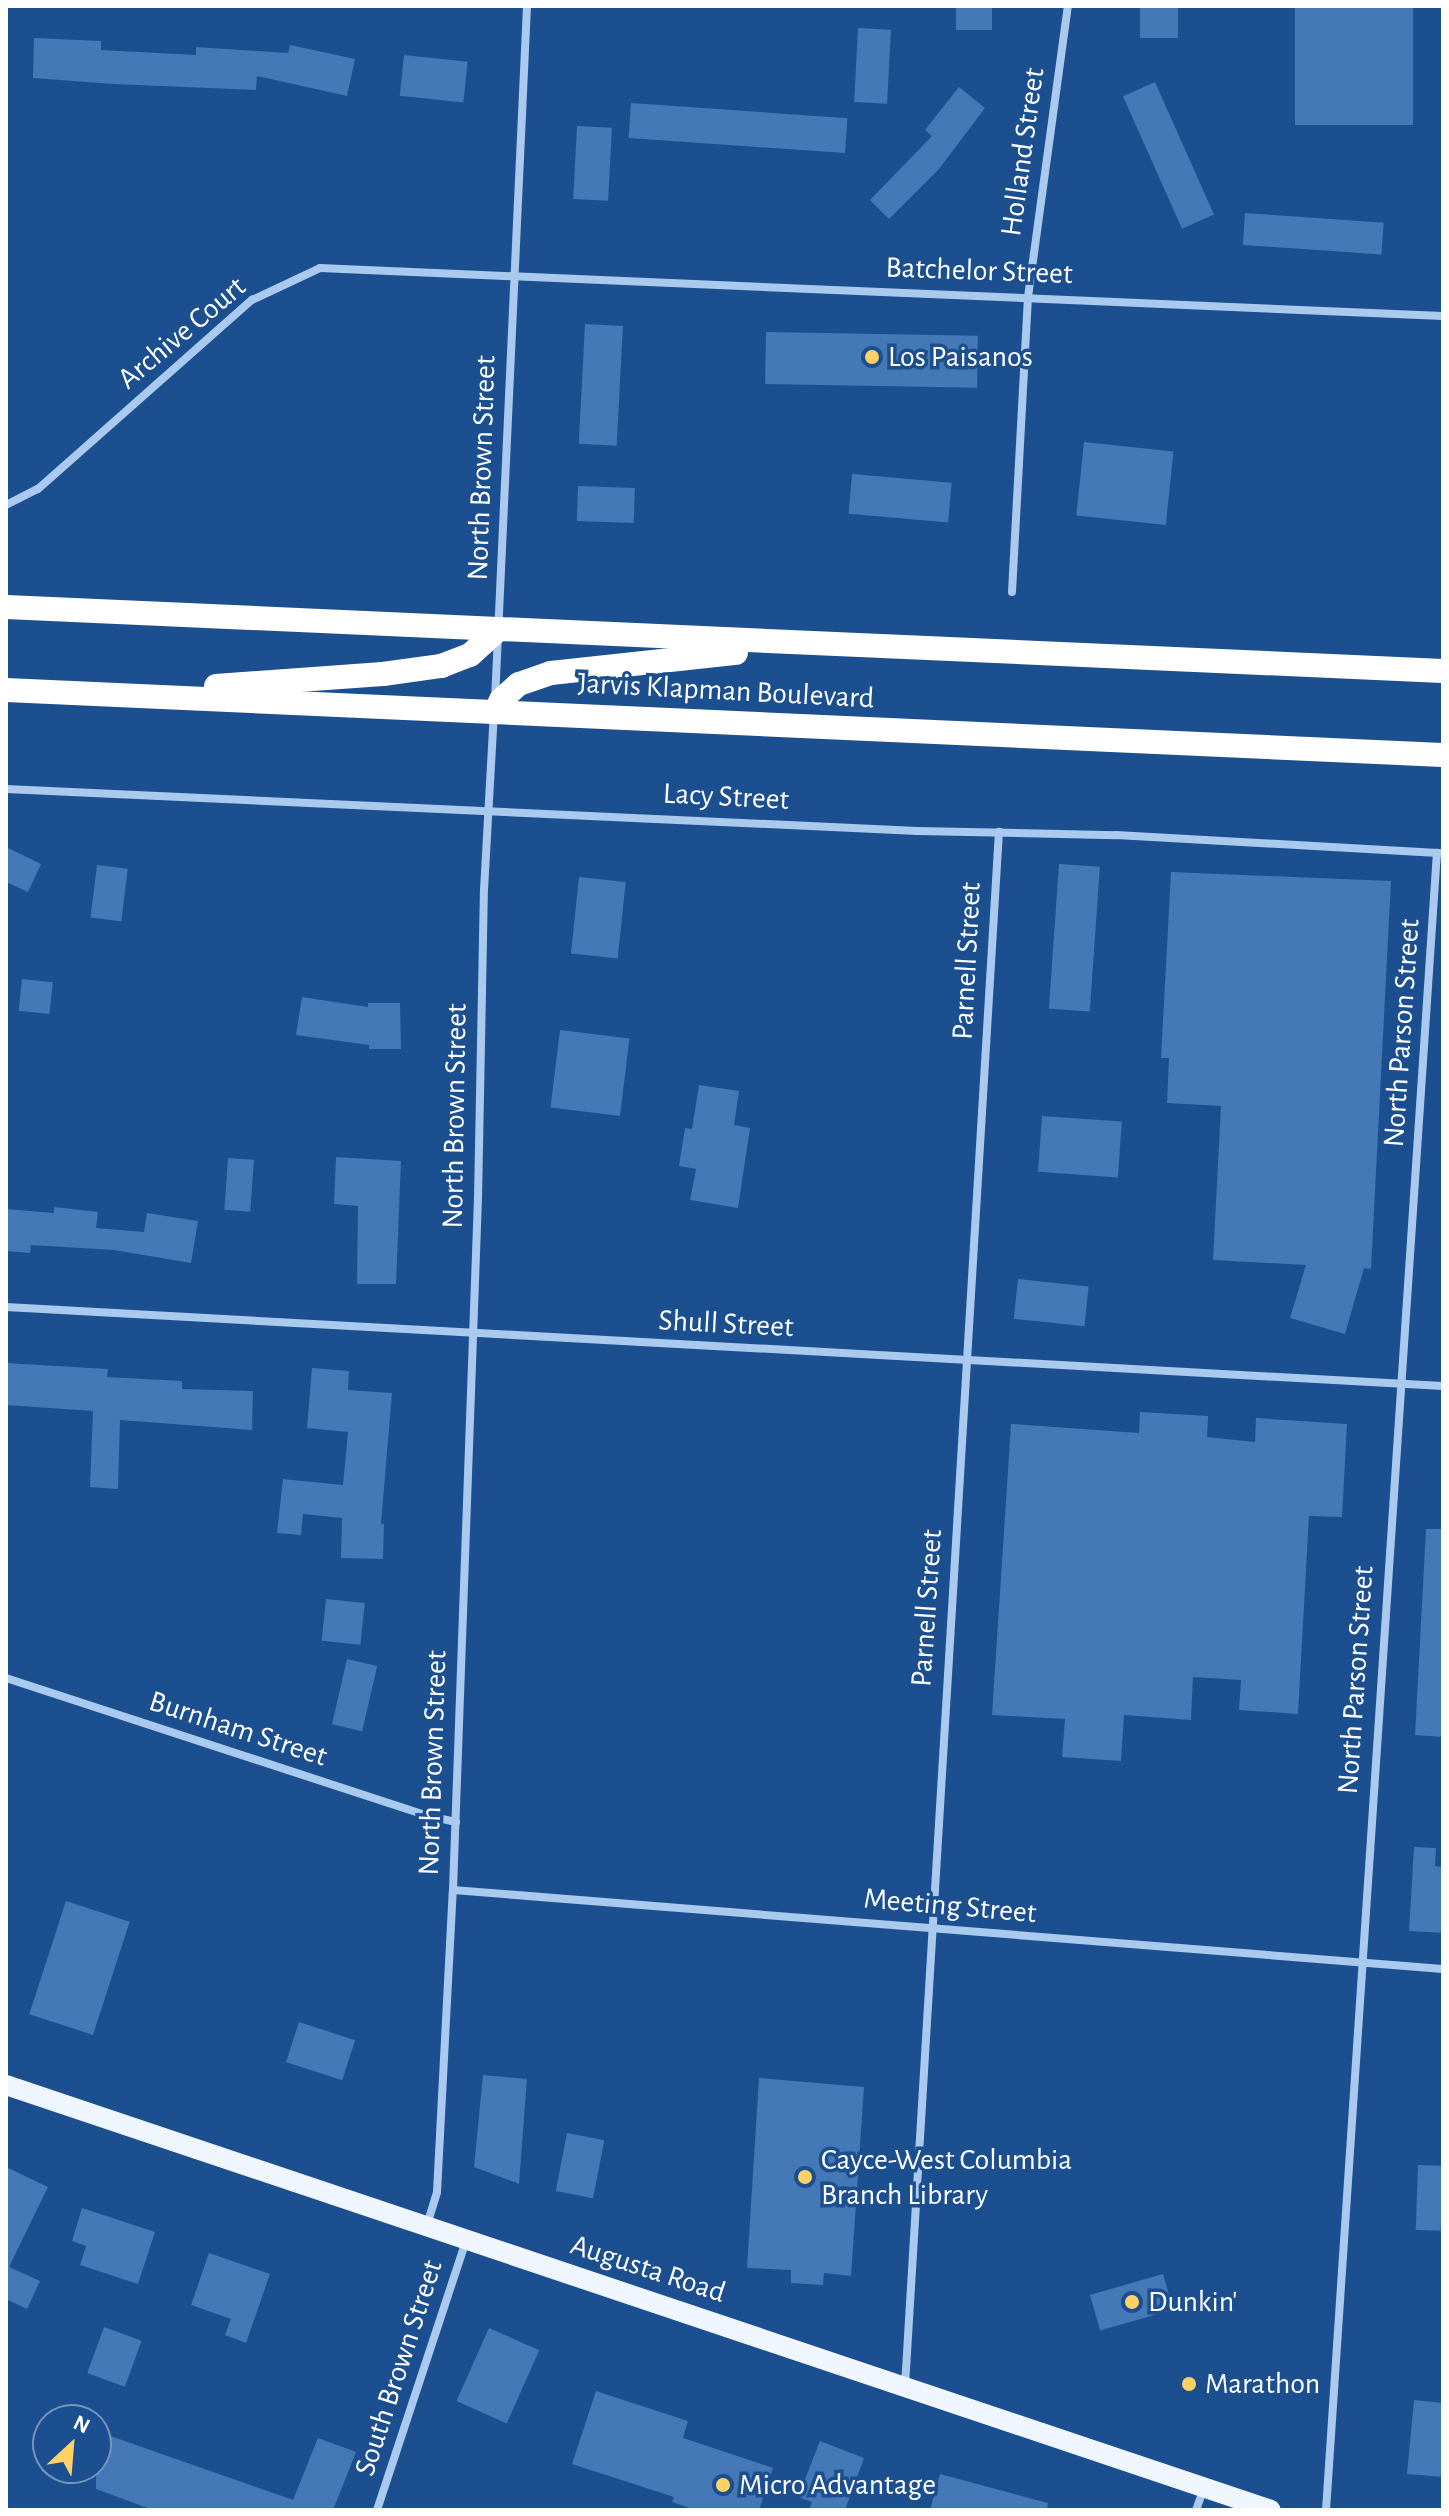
<!DOCTYPE html>
<html>
<head>
<meta charset="utf-8">
<style>
  body { margin:0 }
  #map { position:relative; width:1449px; height:2516px; overflow:hidden; background:#1b4f8f; font-family:"Alegreya Sans",sans-serif }
  div>[style] { position:absolute }
  [style*='--x'] { left:calc(var(--x)*1px); top:calc(var(--y)*1px); width:calc(var(--w)*1px); rotate:calc(var(--a)*1deg) }
  .building>* { inset:0; background:#4478b7; transform-origin:0 0 }
  .street>* { height:8px; margin:-4px; padding:0 4px; transform-origin:4px; border-radius:4px; background:#a9c9ee }
  .primary>* { height:20px; margin:-10px; padding:0 10px; transform-origin:10px; border-radius:10px; background:#f0f6ff }
  .highway>* { height:24px; margin:-12px; padding:0 12px; transform-origin:12px; border-radius:12px; background:#fff }
  .dots>* { width:22px; height:22px; translate:-50% -50%; box-sizing:border-box; border:4px solid #1b4f8f; border-radius:50% }
  span { translate:-50% -50%; white-space:nowrap; text-align:center; line-height:1.15; -webkit-text-stroke:7px #1b4f8f; paint-order:stroke }
  .street-label { font-size:30px; color:#fff }
  .poi-label { font-size:30px; color:#fff }
  .left { translate:0 -50%; text-align:left }
  .frame { position:absolute; inset:0; border:8px solid #fff; pointer-events:none }
  .north { position:absolute; left:32px; top:2404px; width:80px; height:80px; box-sizing:border-box; background:#1b4f8f; border:2px solid #7695bc; border-radius:50%; rotate:26deg; font-size:22px; font-weight:700; line-height:32px; text-align:center; color:#fff }
  .north::after { content:''; display:block; margin:auto; width:28px; height:36px; background:#ffd166; clip-path:polygon(50% 0,100% 100%,50% 72%,0 100%) }
</style>
</head>
<body>
<div id="map">
  <div class="building">
    <i style="left:956px;top:6px;width:36px;height:24px"></i>
    <i style="left:1140px;top:6px;width:38px;height:32px"></i>
    <i style="left:1295px;top:6px;width:118px;height:119px"></i>
    <i style="left:858px;top:28px;width:33px;height:74px;rotate:3deg"></i>
    <i style="clip-path:polygon(34px 38px,101px 41px,101px 50px,196px 55px,196px 47px,288px 53px,290px 45px,355px 59px,347px 96px,257px 76px,256px 90px,113px 84px,33px 78px)"></i>
    <i style="left:404px;top:55px;width:64px;height:41px;rotate:6deg"></i>
    <i style="left:1155px;top:82px;width:145px;height:35px;rotate:66deg"></i>
    <i style="clip-path:polygon(959px 87px,985px 108px,939px 169px,889px 219px,870px 200px,932px 136px,925px 130px)"></i>
    <i style="left:631px;top:103px;width:217px;height:35px;rotate:4deg"></i>
    <i style="left:577px;top:126px;width:35px;height:73px;rotate:3deg"></i>
    <i style="left:1245px;top:213px;width:139px;height:32px;rotate:4deg"></i>
    <i style="left:585px;top:324px;width:38px;height:120px;rotate:3deg"></i>
    <i style="left:766px;top:332px;width:212px;height:52px;rotate:1deg"></i>
    <i style="left:1084px;top:442px;width:90px;height:74px;rotate:6deg"></i>
    <i style="left:852px;top:474px;width:100px;height:40px;rotate:5deg"></i>
    <i style="left:578px;top:486px;width:57px;height:35px;rotate:2deg"></i>
    <i style="clip-path:polygon(6px 847px,41px 864px,28px 892px,6px 882px)"></i>
    <i style="left:1059px;top:864px;width:41px;height:145px;rotate:4deg"></i>
    <i style="left:97px;top:865px;width:31px;height:53px;rotate:7deg"></i>
    <i style="clip-path:polygon(1171px 872px,1391px 881px,1371px 1269px,1364px 1268px,1345px 1334px,1290px 1318px,1306px 1265px,1213px 1260px,1221px 1106px,1167px 1103px,1169px 1058px,1161px 1058px)"></i>
    <i style="left:579px;top:877px;width:47px;height:77px;rotate:6deg"></i>
    <i style="left:22px;top:979px;width:31px;height:32px;rotate:6deg"></i>
    <i style="clip-path:polygon(302px 997px,368px 1007px,368px 1003px,400px 1003px,401px 1049px,369px 1049px,369px 1045px,296px 1035px)"></i>
    <i style="left:560px;top:1030px;width:70px;height:78px;rotate:7deg"></i>
    <i style="clip-path:polygon(699px 1085px,739px 1091px,734px 1125px,750px 1128px,738px 1208px,690px 1200px,696px 1169px,679px 1166px,685px 1128px,692px 1129px)"></i>
    <i style="left:1042px;top:1116px;width:80px;height:56px;rotate:4deg"></i>
    <i style="clip-path:polygon(336px 1157px,401px 1161px,396px 1284px,357px 1284px,358px 1206px,334px 1204px)"></i>
    <i style="left:228px;top:1158px;width:26px;height:52px;rotate:4deg"></i>
    <i style="clip-path:polygon(54px 1207px,98px 1212px,96px 1228px,144px 1232px,147px 1213px,198px 1221px,191px 1263px,114px 1250px,31px 1245px,30px 1253px,6px 1251px,6px 1209px,54px 1213px)"></i>
    <i style="left:1018px;top:1279px;width:71px;height:40px;rotate:6deg"></i>
    <i style="clip-path:polygon(6px 1363px,108px 1369px,107px 1377px,182px 1381px,182px 1389px,253px 1391px,252px 1430px,120px 1420px,118px 1489px,90px 1487px,93px 1411px,6px 1405px)"></i>
    <i style="clip-path:polygon(312px 1368px,349px 1371px,348px 1390px,392px 1393px,381px 1524px,384px 1524px,383px 1559px,341px 1558px,342px 1518px,303px 1514px,301px 1535px,277px 1533px,283px 1479px,343px 1485px,348px 1432px,307px 1428px)"></i>
    <i style="clip-path:polygon(1140px 1412px,1208px 1416px,1207px 1437px,1255px 1442px,1256px 1418px,1347px 1424px,1342px 1517px,1309px 1516px,1298px 1714px,1239px 1710px,1241px 1680px,1193px 1677px,1191px 1720px,1124px 1715px,1121px 1761px,1062px 1757px,1065px 1719px,992px 1715px,1011px 1424px,1139px 1433px)"></i>
    <i style="clip-path:polygon(1426px 1529px,1443px 1529px,1443px 1737px,1415px 1735px)"></i>
    <i style="left:326px;top:1599px;width:39px;height:42px;rotate:6deg"></i>
    <i style="left:347px;top:1659px;width:31px;height:67px;rotate:13deg"></i>
    <i style="clip-path:polygon(1414px 1847px,1436px 1848px,1435px 1866px,1443px 1867px,1443px 1933px,1409px 1931px)"></i>
    <i style="left:66px;top:1901px;width:67px;height:119px;rotate:18deg"></i>
    <i style="left:299px;top:2022px;width:59px;height:42px;rotate:18deg"></i>
    <i style="clip-path:polygon(483px 2075px,527px 2079px,519px 2184px,474px 2167px)"></i>
    <i style="clip-path:polygon(759px 2078px,864px 2087px,851px 2276px,824px 2273px,823px 2285px,791px 2283px,791px 2270px,747px 2268px)"></i>
    <i style="left:567px;top:2133px;width:38px;height:59px;rotate:11deg"></i>
    <i style="left:1418px;top:2165px;width:25px;height:65px;rotate:2deg"></i>
    <i style="clip-path:polygon(6px 2167px,48px 2187px,9px 2267px,40px 2281px,27px 2309px,6px 2299px)"></i>
    <i style="clip-path:polygon(82px 2208px,155px 2232px,138px 2284px,80px 2265px,86px 2246px,72px 2241px)"></i>
    <i style="clip-path:polygon(209px 2253px,270px 2274px,246px 2343px,225px 2335px,231px 2319px,191px 2305px)"></i>
    <i style="left:1163px;top:2274px;width:37px;height:76px;rotate:74deg"></i>
    <i style="left:104px;top:2327px;width:40px;height:49px;rotate:20deg"></i>
    <i style="left:489px;top:2328px;width:55px;height:80px;rotate:24deg"></i>
    <i style="clip-path:polygon(596px 2391px,688px 2421px,683px 2438px,773px 2468px,759px 2510px,696px 2510px,672px 2502px,674px 2497px,572px 2464px)"></i>
    <i style="clip-path:polygon(1414px 2400px,1443px 2403px,1443px 2477px,1407px 2474px)"></i>
    <i style="clip-path:polygon(96px 2431px,293px 2500px,318px 2438px,356px 2452px,333px 2510px,153px 2510px,96px 2489px)"></i>
    <i style="clip-path:polygon(820px 2441px,864px 2458px,845px 2510px,809px 2510px,812px 2502px,798px 2497px)"></i>
    <i style="clip-path:polygon(940px 2474px,1048px 2503px,1047px 2510px,930px 2510px)"></i>
  </div>
  <div class="street">
    <i style="--x:6;--y:505;--w:36;--a:-27"></i>
    <i style="--x:38;--y:489;--w:286;--a:-41.5"></i>
    <i style="--x:252;--y:300;--w:75;--a:-25.2"></i>
    <i style="--x:320;--y:268;--w:1124;--a:2.45"></i>
    <i style="--x:1012;--y:592;--w:295;--a:-86.9"></i>
    <i style="--x:1028;--y:297;--w:294;--a:-82.2"></i>
    <i style="--x:495;--y:700;--w:695;--a:-87.36"></i>
    <i style="--x:6;--y:789;--w:912;--a:2.64"></i>
    <i style="--x:917;--y:831;--w:199;--a:1.2"></i>
    <i style="--x:1116;--y:835;--w:327;--a:3.2"></i>
    <i style="--x:6;--y:1307;--w:1439;--a:3.15"></i>
    <i style="--x:6;--y:1678;--w:437;--a:18.1"></i>
    <i style="--x:421;--y:1814;--w:36;--a:13"></i>
    <i style="--x:453;--y:1890;--w:993;--a:4.56"></i>
    <i style="--x:427;--y:2225;--w:34;--a:-73"></i>
    <i style="--x:437;--y:2192;--w:302;--a:-87"></i>
    <i style="--x:453;--y:1890;--w:691;--a:-87.93"></i>
    <i style="--x:478;--y:1199;--w:309;--a:-88.9"></i>
    <i style="--x:484;--y:890;--w:177;--a:-86.8"></i>
    <i style="--x:905;--y:2386;--w:1557;--a:-86.54"></i>
    <i style="--x:377;--y:2510;--w:283;--a:-71.7"></i>
    <i style="--x:1196;--y:2510;--w:23;--a:-70"></i>
    <i style="--x:1326;--y:2510;--w:1661;--a:-86.17"></i>
  </div>
  <div class="primary">
    <i style="--x:6;--y:2085;--w:1334;--a:18.57"></i>
  </div>
  <div class="highway">
    <i style="--x:6;--y:607;--w:1438;--a:2.55"></i>
    <i style="--x:216;--y:686;--w:167;--a:-4.1"></i>
    <i style="--x:383;--y:674;--w:59;--a:-7.9"></i>
    <i style="--x:441;--y:666;--w:31;--a:-21"></i>
    <i style="--x:470;--y:655;--w:39;--a:-42"></i>
    <i style="--x:6;--y:690;--w:1438;--a:2.59"></i>
    <i style="--x:495;--y:712;--w:13;--a:-63"></i>
    <i style="--x:501;--y:700;--w:24;--a:-42"></i>
    <i style="--x:519;--y:684;--w:34;--a:-19"></i>
    <i style="--x:551;--y:673;--w:186;--a:-6.2"></i>
  </div>
  <div class="dots">
    <i style="left:872px;top:357px;background:#ffd166"></i>
    <i style="left:805px;top:2177px;background:#ffd166"></i>
    <i style="left:1132px;top:2302px;background:#ffd166"></i>
    <i style="left:1189px;top:2384px;background:#ffd166"></i>
    <i style="left:723px;top:2485px;background:#ffd166"></i>
  </div>
  <div class="street-label">
    <span style="left:1023px;top:152px;rotate:-82deg">Holland Street</span>
    <span style="left:979px;top:271px;rotate:2deg">Batchelor Street</span>
    <span style="left:182px;top:333px;rotate:-40deg">Archive Court</span>
    <span style="left:482px;top:468px;rotate:-88deg">North Brown Street</span>
    <span style="left:726px;top:691px;rotate:3deg">Jarvis Klapman Boulevard</span>
    <span style="left:726px;top:797px;rotate:3deg">Lacy Street</span>
    <span style="left:967px;top:961px;rotate:-87deg">Parnell Street</span>
    <span style="left:1402px;top:1033px;rotate:-86deg">North Parson Street</span>
    <span style="left:455px;top:1116px;rotate:-89deg">North Brown Street</span>
    <span style="left:726px;top:1324px;rotate:3deg">Shull Street</span>
    <span style="left:927px;top:1608px;rotate:-86deg">Parnell Street</span>
    <span style="left:1356px;top:1680px;rotate:-86deg">North Parson Street</span>
    <span style="left:238px;top:1729px;rotate:18deg">Burnham Street</span>
    <span style="left:433px;top:1763px;rotate:-88deg">North Brown Street</span>
    <span style="left:950px;top:1906px;rotate:5deg">Meeting Street</span>
    <span style="left:648px;top:2269px;rotate:18deg">Augusta Road</span>
    <span style="left:399px;top:2368px;rotate:-72deg">South Brown Street</span>
  </div>
  <div class="poi-label">
    <span class="left" style="left:888px;top:357px">Los Paisanos</span>
    <span class="left" style="left:821px;top:2177px">Cayce-West Columbia<br>Branch Library</span>
    <span class="left" style="left:1148px;top:2302px">Dunkin'</span>
    <span class="left" style="left:1205px;top:2384px">Marathon</span>
    <span class="left" style="left:739px;top:2485px">Micro Advantage</span>
  </div>
  <div class="frame"></div>
  <div class="north">N</div>
</div>
</body>
</html>
